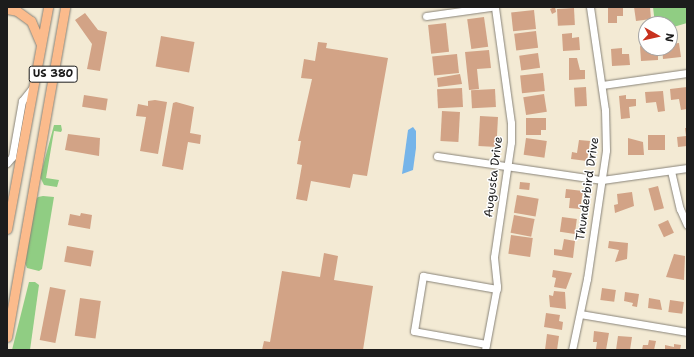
<!DOCTYPE html>
<html>
<head>
<meta charset="utf-8">
<style>
  body { margin:0 }
  #map { position:relative; width:694px; height:357px; overflow:hidden; background:#f3ead4; font-family:"Shantell Sans",sans-serif }
  div>[style] { position:absolute }
  [style*='--x'] { left:calc(var(--x)*1px); top:calc(var(--y)*1px); width:calc(var(--w)*1px); rotate:calc(var(--a)*1deg) }
  .green>* { inset:0; background:#90cd83 }
  .water>* { inset:0; background:#75b4e9 }
  .building>* { inset:0; background:#d2a386; transform-origin:0 0 }
  .roads { filter:drop-shadow(0 0 1px #888378) drop-shadow(0 0 1px #888378) }
  .minor>* { height:7px; margin:-3.5px; padding:0 3.5px; transform-origin:3.5px; border-radius:3.5px; background:#fff }
  .major>* { height:9px; margin:-4.5px; padding:0 4.5px; transform-origin:4.5px; border-radius:4.5px; background:#fbbb8c }
  span { translate:-50% -50%; white-space:nowrap; text-align:center; line-height:1.15; -webkit-text-stroke:3px #fff; paint-order:stroke }
  .shield-label span { padding:1px 3px; background:#fff; border:1px solid; border-radius:3px; -webkit-text-stroke-width:0 }
  .shield-label { font-size:11px; color:#1c1c1c; font-weight:700 }
  .street-label { font-size:12px; color:#1c1c1c }
  .frame { position:absolute; inset:0; border:8px solid #1c1c1c; pointer-events:none }
  .north { position:absolute; left:638px; top:16px; width:40px; height:40px; box-sizing:border-box; background:#fff; border:1px solid #a4a4a4; border-radius:50%; rotate:98deg; font-size:11px; font-weight:700; line-height:16px; text-align:center; color:#1c1c1c }
  .north::after { content:''; display:block; margin:auto; width:14px; height:18px; background:#c8321e; clip-path:polygon(50% 0,100% 100%,50% 72%,0 100%) }
</style>
</head>
<body>
<div id="map">
  <div class="green">
    <i style="clip-path:polygon(653px 7px,687px 7px,687px 23px,670px 28px,670px 24px,655px 24px)"></i>
    <i style="clip-path:polygon(54px 125px,61px 125px,62px 130px,61px 132px,54px 131px,46px 178px,59px 180px,57px 187px,44px 185px,40px 177px)"></i>
    <i style="clip-path:polygon(43px 196px,54px 197px,42px 269px,39px 271px,27px 268px,25px 263px,34px 202px,38px 197px)"></i>
    <i style="clip-path:polygon(29px 282px,35px 282px,39px 285px,30px 350px,12px 350px)"></i>
  </div>
  <div class="water">
    <i style="clip-path:polygon(413px 127px,416px 131px,416px 148px,413px 170px,402px 174px,408px 130px)"></i>
  </div>
  <div class="building">
    <i style="clip-path:polygon(555px 7px,556px 12px,552px 14px,550px 9px)"></i>
    <i style="clip-path:polygon(608px 7px,623px 7px,623px 16px,617px 16px,617px 23px,608px 23px)"></i>
    <i style="clip-path:polygon(634px 7px,650px 7px,651px 19px,636px 21px)"></i>
    <i style="left:574px;top:8px;width:17px;height:17px;rotate:87deg"></i>
    <i style="left:534px;top:10px;width:19px;height:23px;rotate:84deg"></i>
    <i style="clip-path:polygon(85px 13px,98px 30px,107px 32px,100px 71px,87px 69px,92px 44px,75px 20px)"></i>
    <i style="left:484px;top:17px;width:30px;height:17px;rotate:82deg"></i>
    <i style="left:446px;top:23px;width:29px;height:18px;rotate:84deg"></i>
    <i style="left:536px;top:31px;width:17px;height:22px;rotate:83deg"></i>
    <i style="clip-path:polygon(572px 33px,572px 38px,579px 37px,580px 50px,563px 51px,562px 34px)"></i>
    <i style="left:161px;top:36px;width:34px;height:31px;rotate:10deg"></i>
    <i style="clip-path:polygon(318px 42px,327px 43px,326px 48px,388px 58px,367px 176px,353px 174px,350px 188px,311px 181px,307px 201px,296px 199px,302px 165px,297px 164px,301px 141px,298px 141px,312px 79px,301px 78px,304px 59px,315px 61px)"></i>
    <i style="clip-path:polygon(679px 43px,681px 57px,663px 59px,662px 48px,670px 48px,670px 44px)"></i>
    <i style="clip-path:polygon(640px 46px,658px 50px,658px 60px,641px 61px)"></i>
    <i style="clip-path:polygon(622px 48px,622px 54px,629px 54px,630px 65px,612px 66px,611px 49px)"></i>
    <i style="clip-path:polygon(489px 50px,491px 68px,477px 69px,479px 89px,469px 90px,465px 52px)"></i>
    <i style="left:538px;top:53px;width:15px;height:19px;rotate:82deg"></i>
    <i style="left:457px;top:54px;width:19px;height:25px;rotate:84deg"></i>
    <i style="clip-path:polygon(569px 58px,577px 58px,580px 70px,585px 70px,585px 79px,569px 80px)"></i>
    <i style="left:543px;top:73px;width:18px;height:23px;rotate:84deg"></i>
    <i style="clip-path:polygon(460px 74px,462px 84px,438px 87px,437px 78px)"></i>
    <i style="left:586px;top:87px;width:19px;height:12px;rotate:87deg"></i>
    <i style="clip-path:polygon(687px 87px,687px 109px,681px 110px,679px 99px,671px 100px,670px 89px)"></i>
    <i style="left:462px;top:88px;width:19px;height:25px;rotate:87deg"></i>
    <i style="left:495px;top:89px;width:18px;height:24px;rotate:87deg"></i>
    <i style="clip-path:polygon(663px 91px,665px 111px,658px 112px,656px 102px,646px 103px,645px 92px)"></i>
    <i style="left:544px;top:94px;width:18px;height:21px;rotate:81deg"></i>
    <i style="left:84px;top:95px;width:24px;height:12px;rotate:9deg"></i>
    <i style="clip-path:polygon(626px 95px,626px 99px,636px 99px,636px 106px,629px 107px,630px 118px,621px 119px,619px 96px)"></i>
    <i style="clip-path:polygon(155px 100px,167px 102px,158px 154px,140px 151px,146px 117px,136px 116px,138px 104px,148px 106px,148px 101px)"></i>
    <i style="clip-path:polygon(176px 102px,194px 107px,190px 133px,201px 135px,200px 144px,188px 142px,183px 170px,162px 166px,173px 103px)"></i>
    <i style="left:442px;top:111px;width:18px;height:30px;rotate:3deg"></i>
    <i style="left:480px;top:116px;width:18px;height:30px;rotate:3deg"></i>
    <i style="clip-path:polygon(526px 118px,546px 118px,546px 130px,541px 130px,541px 135px,526px 135px)"></i>
    <i style="clip-path:polygon(685px 128px,687px 128px,687px 146px,678px 147px,677px 137px,686px 136px)"></i>
    <i style="clip-path:polygon(68px 134px,100px 138px,99px 156px,65px 150px)"></i>
    <i style="left:648px;top:135px;width:17px;height:15px"></i>
    <i style="left:526px;top:138px;width:21px;height:17px;rotate:8deg"></i>
    <i style="clip-path:polygon(628px 138px,643px 142px,644px 155px,628px 155px)"></i>
    <i style="clip-path:polygon(579px 140px,590px 141px,587px 161px,571px 159px,572px 152px,577px 153px)"></i>
    <i style="left:520px;top:182px;width:10px;height:7px;rotate:6deg"></i>
    <i style="left:658px;top:186px;width:23px;height:10px;rotate:75deg"></i>
    <i style="clip-path:polygon(566px 189px,583px 191px,580px 209px,569px 208px,570px 198px,565px 198px)"></i>
    <i style="clip-path:polygon(632px 192px,634px 206px,615px 213px,614px 205px,618px 204px,617px 194px)"></i>
    <i style="left:517px;top:195px;width:22px;height:18px;rotate:10deg"></i>
    <i style="clip-path:polygon(81px 213px,92px 215px,90px 229px,68px 225px,70px 214px,80px 216px)"></i>
    <i style="left:514px;top:215px;width:21px;height:18px;rotate:11deg"></i>
    <i style="left:562px;top:217px;width:15px;height:15px;rotate:8deg"></i>
    <i style="left:668px;top:220px;width:14px;height:11px;rotate:65deg"></i>
    <i style="left:511px;top:235px;width:22px;height:19px;rotate:8deg"></i>
    <i style="clip-path:polygon(564px 239px,575px 241px,573px 258px,554px 255px,554px 249px,562px 250px)"></i>
    <i style="clip-path:polygon(609px 241px,628px 243px,627px 259px,615px 262px,619px 250px,608px 248px)"></i>
    <i style="left:67px;top:246px;width:27px;height:16px;rotate:10deg"></i>
    <i style="clip-path:polygon(324px 253px,338px 256px,334px 280px,373px 286px,363px 350px,262px 350px,264px 341px,270px 342px,282px 271px,320px 277px)"></i>
    <i style="clip-path:polygon(674px 254px,685px 256px,684px 280px,666px 277px)"></i>
    <i style="clip-path:polygon(553px 270px,572px 273px,566px 289px,554px 287px,556px 278px,552px 277px)"></i>
    <i style="left:50px;top:287px;width:16px;height:54px;rotate:11deg"></i>
    <i style="left:602px;top:288px;width:14px;height:12px;rotate:8deg"></i>
    <i style="clip-path:polygon(554px 291px,565px 292px,566px 309px,550px 307px,549px 295px,553px 296px)"></i>
    <i style="clip-path:polygon(625px 292px,639px 294px,637px 307px,632px 306px,633px 303px,624px 301px)"></i>
    <i style="left:80px;top:298px;width:21px;height:38px;rotate:8deg"></i>
    <i style="clip-path:polygon(649px 298px,660px 300px,662px 310px,648px 308px)"></i>
    <i style="left:670px;top:300px;width:14px;height:12px;rotate:8deg"></i>
    <i style="clip-path:polygon(546px 313px,560px 315px,559px 321px,563px 322px,562px 330px,544px 327px)"></i>
    <i style="clip-path:polygon(594px 331px,609px 333px,606px 350px,596px 349px,597px 342px,593px 342px)"></i>
    <i style="clip-path:polygon(547px 334px,559px 336px,557px 350px,545px 350px)"></i>
    <i style="clip-path:polygon(618px 336px,632px 337px,630px 350px,616px 350px)"></i>
    <i style="clip-path:polygon(649px 340px,656px 341px,654px 350px,642px 350px,643px 345px,648px 345px)"></i>
    <i style="clip-path:polygon(674px 344px,681px 345px,680px 350px,665px 350px,665px 345px,674px 347px)"></i>
  </div>
  <div class="roads">
    <div class="minor">
      <i style="--x:426;--y:16;--w:65;--a:-8"></i>
      <i style="--x:602;--y:85;--w:86;--a:-8"></i>
      <i style="--x:437;--y:156;--w:167;--a:8.3"></i>
      <i style="--x:602;--y:180;--w:86;--a:-8"></i>
      <i style="--x:7;--y:163;--w:8;--a:-50"></i>
      <i style="--x:12;--y:157;--w:57;--a:-79.9"></i>
      <i style="--x:22;--y:101;--w:18;--a:-52"></i>
      <i style="--x:671;--y:171;--w:39;--a:77"></i>
      <i style="--x:680;--y:209;--w:17;--a:66"></i>
      <i style="--x:580;--y:314;--w:109;--a:9.5"></i>
      <i style="--x:486;--y:344;--w:73;--a:-169.8"></i>
      <i style="--x:414;--y:331;--w:56;--a:-80.7"></i>
      <i style="--x:423;--y:276;--w:75;--a:10"></i>
      <i style="--x:485;--y:350;--w:65;--a:-79.4"></i>
      <i style="--x:497;--y:286;--w:29;--a:-96"></i>
      <i style="--x:494;--y:257;--w:116;--a:-81.6"></i>
      <i style="--x:511;--y:142;--w:19;--a:-90"></i>
      <i style="--x:511;--y:123;--w:117;--a:-97.9"></i>
      <i style="--x:572;--y:350;--w:73;--a:-78.1"></i>
      <i style="--x:587;--y:279;--w:130;--a:-81.6"></i>
      <i style="--x:606;--y:150;--w:40;--a:-91.4"></i>
      <i style="--x:605;--y:110;--w:104;--a:-98.3"></i>
    </div>
    <div class="major">
      <i style="--x:7;--y:9;--w:10;--a:11"></i>
      <i style="--x:17;--y:11;--w:17;--a:36"></i>
      <i style="--x:31;--y:21;--w:25;--a:67"></i>
      <i style="--x:7;--y:229;--w:226;--a:-79.5"></i>
      <i style="--x:7;--y:337;--w:335;--a:-80"></i>
    </div>
  </div>
  <div class="shield-label">
    <span style="left:53px;top:74px">US 380</span>
  </div>
  <div class="street-label">
    <span style="left:494px;top:177px;rotate:-83deg">Augusta Drive</span>
    <span style="left:588px;top:189px;rotate:-82deg">Thunderbird Drive</span>
  </div>
  <div class="frame"></div>
  <div class="north">N</div>
</div>
</body>
</html>
